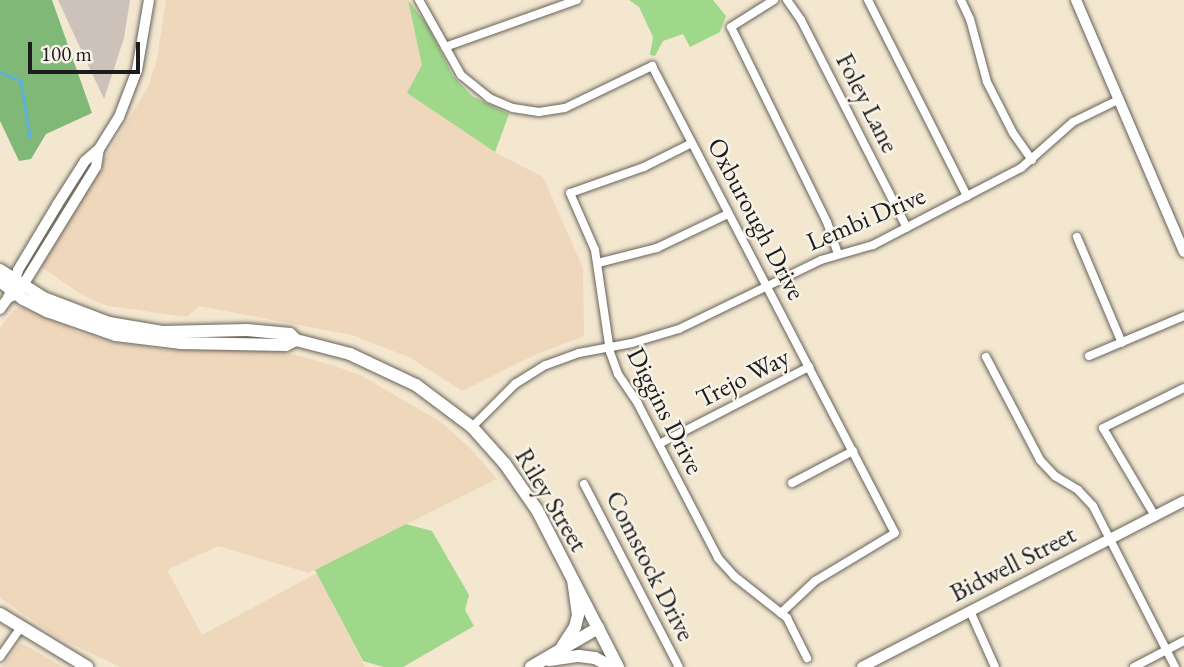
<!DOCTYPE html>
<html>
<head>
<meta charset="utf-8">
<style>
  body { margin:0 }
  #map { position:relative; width:1184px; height:667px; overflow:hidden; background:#f3e7d0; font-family:"EB Garamond",serif }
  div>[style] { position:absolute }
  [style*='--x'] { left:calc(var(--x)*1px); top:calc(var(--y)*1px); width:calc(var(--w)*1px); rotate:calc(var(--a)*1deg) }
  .built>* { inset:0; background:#eed7bb }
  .industrial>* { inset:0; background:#ccc2b9 }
  .green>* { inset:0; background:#9fd88b }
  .forest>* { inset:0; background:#7fb877 }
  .stream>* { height:2.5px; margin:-1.25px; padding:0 1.25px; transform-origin:1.25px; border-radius:1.25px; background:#5fb0da }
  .roads { filter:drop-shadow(0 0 2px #67635b) drop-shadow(0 0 2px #67635b) }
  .minor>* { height:8px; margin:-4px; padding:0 4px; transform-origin:4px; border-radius:4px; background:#fff }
  .tertiary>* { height:10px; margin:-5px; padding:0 5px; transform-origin:5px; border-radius:5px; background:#fff }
  .secondary>* { height:12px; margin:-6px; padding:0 6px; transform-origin:6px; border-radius:6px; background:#fff }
  .primary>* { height:12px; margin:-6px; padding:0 6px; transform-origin:6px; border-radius:6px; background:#fff }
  span { translate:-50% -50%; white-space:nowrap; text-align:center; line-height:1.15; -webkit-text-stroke:5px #f7f3e8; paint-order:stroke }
  .street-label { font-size:26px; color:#1c1c1c }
  .scale { position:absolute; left:28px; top:42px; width:112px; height:32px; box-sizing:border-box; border:4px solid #1c1c1c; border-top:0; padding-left:9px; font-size:21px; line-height:24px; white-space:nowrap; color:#1c1c1c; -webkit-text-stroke:5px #f7f3e8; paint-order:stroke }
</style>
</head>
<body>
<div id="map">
  <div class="built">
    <i style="clip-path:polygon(166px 0,408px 0,423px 65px,494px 152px,543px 177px,583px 268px,584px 336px,535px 355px,462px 391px,411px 358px,352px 335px,199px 306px,187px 317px,108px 306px,82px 295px,40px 266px,148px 87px,157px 59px)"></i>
    <i style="clip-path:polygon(20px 307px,83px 334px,115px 342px,168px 350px,270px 348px,332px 365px,360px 375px,441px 422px,471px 449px,497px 479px,309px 573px,218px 546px,167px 570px,202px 635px,317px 573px,365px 667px,120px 667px,57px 637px,0 598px,0 328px,14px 310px)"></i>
    <i style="clip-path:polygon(20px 644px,23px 644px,63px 667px,2px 667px)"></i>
  </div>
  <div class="industrial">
    <i style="clip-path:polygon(58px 0,130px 0,124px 38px,104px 99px)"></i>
  </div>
  <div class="green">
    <i style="clip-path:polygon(408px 0,428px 26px,453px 76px,472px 96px,509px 114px,495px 152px,407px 93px,422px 65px)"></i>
    <i style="clip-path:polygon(629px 0,713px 0,726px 16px,720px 32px,690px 47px,683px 34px,663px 41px,655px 56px,650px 55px,653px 37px,639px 7px)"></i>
    <i style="clip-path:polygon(406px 524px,432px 531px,469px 595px,465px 610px,474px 626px,403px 667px,384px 667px,363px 661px,315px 570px)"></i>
  </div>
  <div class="forest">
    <i style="clip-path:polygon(0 0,52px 0,92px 113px,46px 134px,31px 159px,19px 161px,0 121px)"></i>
  </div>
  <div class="stream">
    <i style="--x:0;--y:72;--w:23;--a:23"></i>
    <i style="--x:21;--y:81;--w:57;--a:80.9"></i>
  </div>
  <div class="roads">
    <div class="minor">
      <i style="--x:419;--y:0;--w:86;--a:60.8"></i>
      <i style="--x:461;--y:75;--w:36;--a:39"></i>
      <i style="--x:489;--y:98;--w:26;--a:23"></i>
      <i style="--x:513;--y:108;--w:26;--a:9"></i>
      <i style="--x:539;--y:112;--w:26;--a:-9"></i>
      <i style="--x:565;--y:108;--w:97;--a:-25.8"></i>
      <i style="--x:652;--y:66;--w:526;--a:62.51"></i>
      <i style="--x:895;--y:533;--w:93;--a:149"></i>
      <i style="--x:815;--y:581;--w:47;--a:136.7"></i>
      <i style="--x:774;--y:0;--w:51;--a:147.9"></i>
      <i style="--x:731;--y:27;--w:217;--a:63.8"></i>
      <i style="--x:827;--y:222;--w:34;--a:71"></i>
      <i style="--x:787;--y:0;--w:24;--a:55"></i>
      <i style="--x:801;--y:20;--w:233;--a:63"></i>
      <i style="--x:868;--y:0;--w:220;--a:63.2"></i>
      <i style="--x:961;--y:0;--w:21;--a:65"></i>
      <i style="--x:970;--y:19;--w:65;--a:74.9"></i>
      <i style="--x:987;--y:82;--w:57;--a:63"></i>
      <i style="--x:1013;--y:133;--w:33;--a:55"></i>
      <i style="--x:445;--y:47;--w:140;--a:-19.6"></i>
      <i style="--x:692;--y:143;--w:54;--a:153.4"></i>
      <i style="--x:644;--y:167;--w:78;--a:160.6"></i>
      <i style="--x:570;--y:193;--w:62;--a:66.3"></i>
      <i style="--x:595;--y:250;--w:103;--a:81.6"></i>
      <i style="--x:610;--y:352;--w:23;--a:70"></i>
      <i style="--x:618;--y:374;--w:36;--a:56"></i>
      <i style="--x:638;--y:404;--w:174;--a:62.5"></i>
      <i style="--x:718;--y:558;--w:24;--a:48"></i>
      <i style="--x:734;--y:576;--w:68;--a:38.4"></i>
      <i style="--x:787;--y:618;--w:45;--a:63.4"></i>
      <i style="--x:1077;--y:237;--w:115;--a:67"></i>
      <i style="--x:598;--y:263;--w:61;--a:-14.3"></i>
      <i style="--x:657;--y:248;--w:79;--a:-25.6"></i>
      <i style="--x:1089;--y:356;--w:103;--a:-22.8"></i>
      <i style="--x:986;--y:357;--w:116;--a:62.3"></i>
      <i style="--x:1040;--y:460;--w:22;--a:47"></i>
      <i style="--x:1055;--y:476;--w:27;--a:31"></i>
      <i style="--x:1078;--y:490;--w:22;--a:47"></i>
      <i style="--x:1093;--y:506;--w:181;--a:63"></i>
      <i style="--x:472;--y:427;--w:61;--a:-45"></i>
      <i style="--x:515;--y:384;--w:36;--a:-32"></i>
      <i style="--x:546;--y:365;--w:35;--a:-20"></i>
      <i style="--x:579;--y:353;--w:54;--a:-10.7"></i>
      <i style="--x:632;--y:343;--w:49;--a:-16.6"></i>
      <i style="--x:679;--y:329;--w:158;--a:-25.9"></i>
      <i style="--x:821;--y:260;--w:54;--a:-16.1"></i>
      <i style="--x:873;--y:245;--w:167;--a:-27.5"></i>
      <i style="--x:1021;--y:168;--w:69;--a:-41.5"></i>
      <i style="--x:1073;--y:122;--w:50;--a:-26.1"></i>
      <i style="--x:659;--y:444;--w:169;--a:-27.2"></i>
      <i style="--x:792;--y:483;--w:69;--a:-27.7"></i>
      <i style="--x:584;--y:484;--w:206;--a:62.6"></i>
      <i style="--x:1155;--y:516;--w:102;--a:-120.6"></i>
      <i style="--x:1103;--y:428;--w:90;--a:-26.3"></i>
      <i style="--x:970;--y:611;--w:61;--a:65.9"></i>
      <i style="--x:0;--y:657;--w:37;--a:-55"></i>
      <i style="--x:1134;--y:667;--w:56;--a:-27.5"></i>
    </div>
    <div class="tertiary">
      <i style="--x:1076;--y:0;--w:274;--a:66.8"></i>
      <i style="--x:8;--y:298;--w:10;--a:-24"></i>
      <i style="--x:17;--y:294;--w:11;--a:-56"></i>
      <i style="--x:23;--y:285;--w:139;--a:-58.3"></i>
      <i style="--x:96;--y:167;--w:18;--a:-81"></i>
      <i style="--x:99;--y:149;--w:38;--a:-58"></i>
      <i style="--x:119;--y:117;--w:50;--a:-69"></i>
      <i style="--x:137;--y:70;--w:71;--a:-80.3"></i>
      <i style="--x:0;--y:309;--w:14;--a:-54"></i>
      <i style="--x:8;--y:298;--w:30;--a:-70"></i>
      <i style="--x:18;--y:270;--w:76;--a:-59"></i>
      <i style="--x:57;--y:205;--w:52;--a:-57.5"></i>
      <i style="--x:85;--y:161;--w:18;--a:-41"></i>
      <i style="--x:862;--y:667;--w:362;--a:-27.3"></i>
    </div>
    <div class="secondary">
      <i style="--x:0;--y:270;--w:52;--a:32.5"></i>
      <i style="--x:44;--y:298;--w:70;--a:21"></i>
      <i style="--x:109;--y:323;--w:54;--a:9.6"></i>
      <i style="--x:162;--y:332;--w:85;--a:-1.3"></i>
      <i style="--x:247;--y:330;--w:43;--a:5.3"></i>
      <i style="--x:290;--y:334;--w:8;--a:45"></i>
      <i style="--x:296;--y:340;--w:56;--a:14.5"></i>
      <i style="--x:350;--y:354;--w:73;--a:25.2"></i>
      <i style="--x:416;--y:385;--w:70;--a:36.9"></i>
      <i style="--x:472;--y:427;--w:50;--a:48.3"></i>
      <i style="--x:505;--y:464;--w:56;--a:55.2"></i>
      <i style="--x:537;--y:510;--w:133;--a:62.7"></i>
      <i style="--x:0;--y:281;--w:29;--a:38"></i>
      <i style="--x:23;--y:299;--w:27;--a:27"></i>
      <i style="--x:47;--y:311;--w:73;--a:19.2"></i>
      <i style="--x:116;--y:335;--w:64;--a:7.1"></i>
      <i style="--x:180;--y:343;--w:106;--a:1.1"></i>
      <i style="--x:286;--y:345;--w:11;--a:-27"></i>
    </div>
    <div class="primary">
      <i style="--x:0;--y:614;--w:102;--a:31.3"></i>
      <i style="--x:562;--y:647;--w:24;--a:-57"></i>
      <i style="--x:575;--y:627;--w:12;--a:-76"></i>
      <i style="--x:578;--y:615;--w:34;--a:-98"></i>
      <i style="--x:549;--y:660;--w:30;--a:-8"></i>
      <i style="--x:579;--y:656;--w:16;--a:7"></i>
      <i style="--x:595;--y:658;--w:19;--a:28"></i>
      <i style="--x:531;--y:667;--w:78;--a:-30.2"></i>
      <i style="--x:598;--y:628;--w:44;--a:62.9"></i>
    </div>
  </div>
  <div class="street-label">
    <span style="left:867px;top:103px;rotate:63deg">Foley Lane</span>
    <span style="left:756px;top:219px;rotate:62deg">Oxburough Drive</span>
    <span style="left:866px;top:219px;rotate:-23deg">Lembi Drive</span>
    <span style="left:743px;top:378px;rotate:-27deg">Trejo Way</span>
    <span style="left:665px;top:411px;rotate:63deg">Diggins Drive</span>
    <span style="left:551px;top:500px;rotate:59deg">Riley Street</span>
    <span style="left:1013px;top:564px;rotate:-27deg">Bidwell Street</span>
    <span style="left:650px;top:566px;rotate:63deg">Comstock Drive</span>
  </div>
  <div class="scale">100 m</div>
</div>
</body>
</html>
